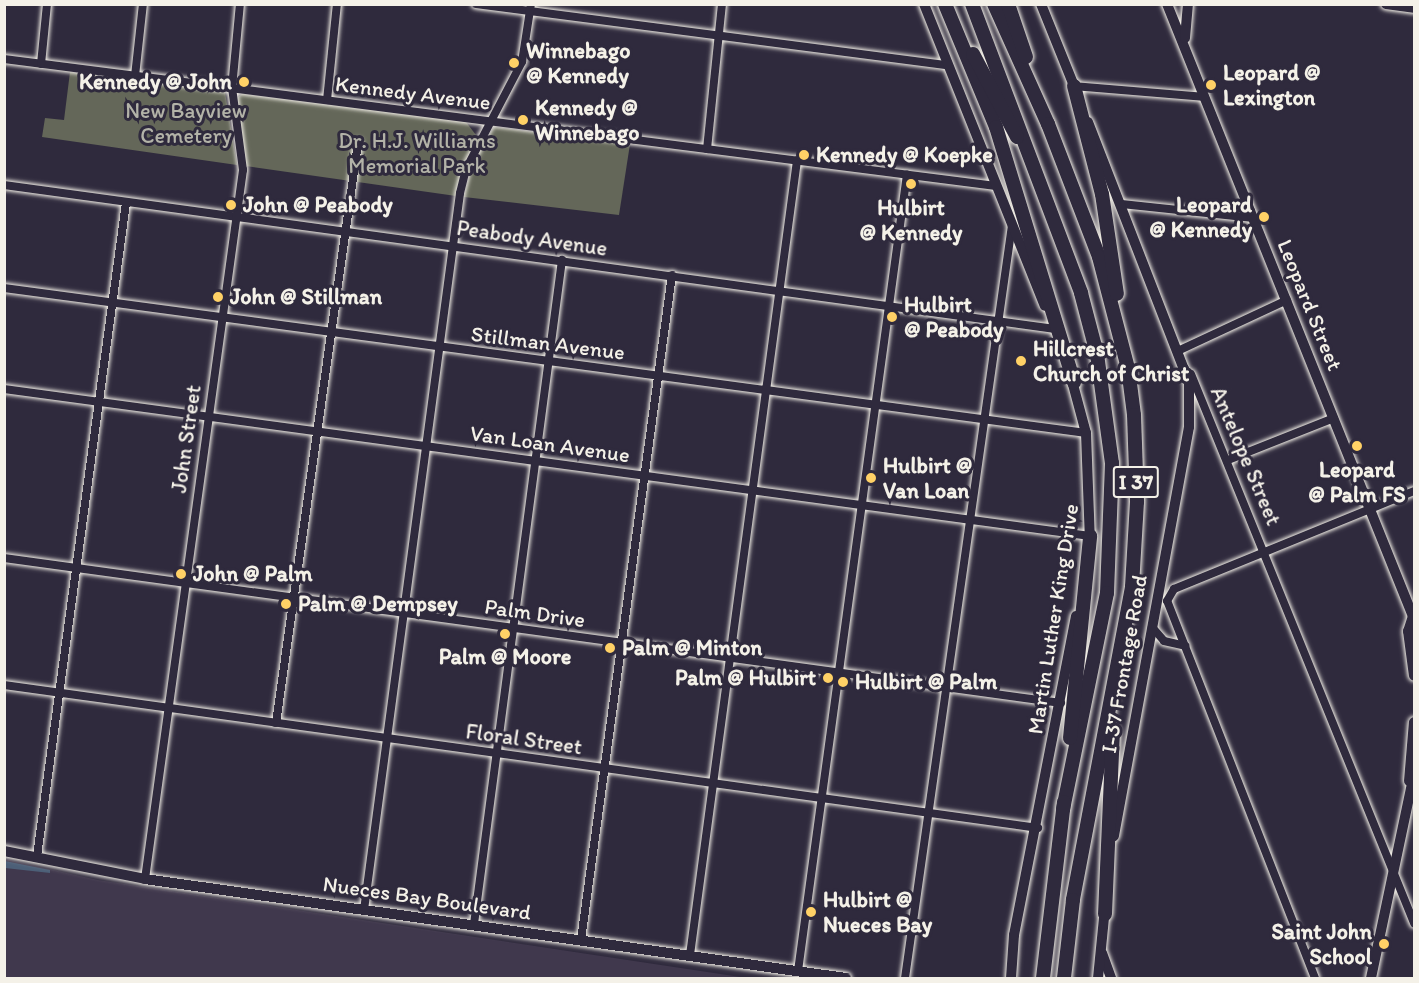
<!DOCTYPE html>
<html>
<head>
<meta charset="utf-8">
<style>
  body { margin:0 }
  #map { position:relative; width:1419px; height:983px; overflow:hidden; background:#2f2a3d; font-family:Itim,sans-serif }
  div>[style] { position:absolute }
  [style*='--x'] { left:calc(var(--x)*1px); top:calc(var(--y)*1px); width:calc(var(--w)*1px); rotate:calc(var(--a)*1deg) }
  .built>* { inset:0; background:#40384d }
  .green>* { inset:0; background:#646759 }
  .water>* { inset:0; background:#4c5f77 }
  .roads { filter:drop-shadow(0 0 2px #f4f1e8) drop-shadow(0 0 2px #f4f1e8) }
  .street>* { height:8px; margin:-4px; padding:0 4px; transform-origin:4px; border-radius:4px; background:#2f2a3d }
  .secondary>* { height:10px; margin:-5px; padding:0 5px; transform-origin:5px; border-radius:5px; background:#2f2a3d }
  .highway>* { height:14px; margin:-7px; padding:0 7px; transform-origin:7px; border-radius:7px; background:#2f2a3d }
  .dots>* { width:16px; height:16px; translate:-50% -50%; box-sizing:border-box; border:3px solid #2f2a3d; border-radius:50% }
  span { translate:-50% -50%; white-space:nowrap; text-align:center; line-height:1.15; -webkit-text-stroke:6px #2f2a3d; paint-order:stroke }
  .shield-label span { padding:2px 4px; background:#2f2a3d; border:2px solid; border-radius:4px; -webkit-text-stroke-width:0 }
  .shield-label { font-size:21px; color:#f4f1e8; font-weight:700 }
  .poi-label { font-size:22px; color:#f4f1e8; font-weight:700 }
  .left { translate:0 -50%; text-align:left }
  .right { translate:-100% -50%; text-align:right }
  .street-label { font-size:22px; color:#f4f1e8 }
  .park-label { font-size:22px; color:#b3b3a8 }
  .frame { position:absolute; inset:0; border:6px solid #f4f1e8; pointer-events:none }
</style>
</head>
<body>
<div id="map">
  <div class="built">
    <i style="clip-path:polygon(4px 859px,98px 880px,747px 978px,5px 978px)"></i>
  </div>
  <div class="green">
    <i style="clip-path:polygon(70px 72px,225px 92px,237px 165px,42px 137px,45px 118px,64px 120px)"></i>
    <i style="clip-path:polygon(242px 94px,466px 122px,476px 135px,456px 196px,246px 166px,237px 98px)"></i>
    <i style="clip-path:polygon(494px 127px,630px 144px,619px 215px,464px 197px,473px 161px)"></i>
  </div>
  <div class="water">
    <i style="clip-path:polygon(5px 861px,50px 870px,50px 873px,5px 868px)"></i>
  </div>
  <div class="roads">
    <div class="street">
      <i style="--x:476;--y:4;--w:475;--a:7.4"></i>
      <i style="--x:4;--y:59;--w:1000;--a:7.3"></i>
      <i style="--x:41;--y:64;--w:60;--a:-84.3"></i>
      <i style="--x:135;--y:76;--w:72;--a:-83.7"></i>
      <i style="--x:1074;--y:86;--w:131;--a:4.8"></i>
      <i style="--x:327;--y:100;--w:97;--a:-84.1"></i>
      <i style="--x:707;--y:149;--w:146;--a:-84.1"></i>
      <i style="--x:4;--y:185;--w:1061;--a:7.8"></i>
      <i style="--x:1121;--y:204;--w:134;--a:6"></i>
      <i style="--x:4;--y:288;--w:1092;--a:7.63"></i>
      <i style="--x:1180;--y:350;--w:118;--a:-25"></i>
      <i style="--x:1191;--y:374;--w:593;--a:67.89"></i>
      <i style="--x:4;--y:389;--w:1096;--a:7.71"></i>
      <i style="--x:1228;--y:460;--w:114;--a:-21.6"></i>
      <i style="--x:4;--y:558;--w:1067;--a:7.81"></i>
      <i style="--x:1152;--y:627;--w:18;--a:49"></i>
      <i style="--x:1164;--y:641;--w:22;--a:13"></i>
      <i style="--x:4;--y:685;--w:1044;--a:7.87"></i>
      <i style="--x:276;--y:723;--w:586;--a:-81.95"></i>
      <i style="--x:37;--y:856;--w:659;--a:-82.24"></i>
      <i style="--x:145;--y:879;--w:716;--a:-82.13"></i>
      <i style="--x:243;--y:170;--w:83;--a:-97.6"></i>
      <i style="--x:232;--y:88;--w:84;--a:-84.6"></i>
      <i style="--x:364;--y:910;--w:723;--a:-82.37"></i>
      <i style="--x:460;--y:193;--w:25;--a:-76"></i>
      <i style="--x:466;--y:169;--w:121;--a:-62.4"></i>
      <i style="--x:522;--y:62;--w:59;--a:-81.2"></i>
      <i style="--x:474;--y:924;--w:670;--a:-82.45"></i>
      <i style="--x:581;--y:940;--w:671;--a:-82.21"></i>
      <i style="--x:690;--y:955;--w:802;--a:-82.33"></i>
      <i style="--x:798;--y:971;--w:804;--a:-82.21"></i>
      <i style="--x:905;--y:978;--w:761;--a:-81.91"></i>
      <i style="--x:1315;--y:978;--w:405;--a:-111.4"></i>
      <i style="--x:1167;--y:601;--w:14;--a:-60"></i>
      <i style="--x:1174;--y:589;--w:259;--a:-22.2"></i>
    </div>
    <div class="secondary">
      <i style="--x:924;--y:4;--w:325;--a:68.2"></i>
      <i style="--x:1041;--y:4;--w:96;--a:68"></i>
      <i style="--x:1167;--y:4;--w:663;--a:68.12"></i>
      <i style="--x:1386;--y:4;--w:28;--a:8"></i>
      <i style="--x:1185;--y:38;--w:34;--a:-85"></i>
      <i style="--x:1088;--y:122;--w:279;--a:68.8"></i>
      <i style="--x:1189;--y:382;--w:45;--a:90"></i>
      <i style="--x:1189;--y:427;--w:416;--a:100.4"></i>
      <i style="--x:1071;--y:377;--w:58;--a:75"></i>
      <i style="--x:1086;--y:433;--w:109;--a:87.9"></i>
      <i style="--x:1413;--y:616;--w:16;--a:108"></i>
      <i style="--x:1408;--y:631;--w:45;--a:82.4"></i>
      <i style="--x:1409;--y:781;--w:59;--a:-85.2"></i>
      <i style="--x:4;--y:851;--w:144;--a:11.2"></i>
      <i style="--x:145;--y:879;--w:708;--a:8.04"></i>
      <i style="--x:1102;--y:953;--w:27;--a:70"></i>
      <i style="--x:1011;--y:978;--w:43;--a:-86"></i>
      <i style="--x:1014;--y:935;--w:325;--a:-79"></i>
      <i style="--x:1098;--y:978;--w:70;--a:-84.3"></i>
      <i style="--x:1371;--y:978;--w:208;--a:-78.1"></i>
    </div>
    <div class="highway">
      <i style="--x:945;--y:4;--w:133;--a:67.5"></i>
      <i style="--x:996;--y:127;--w:267;--a:73"></i>
      <i style="--x:972;--y:4;--w:309;--a:69.3"></i>
      <i style="--x:1081;--y:293;--w:63;--a:75.3"></i>
      <i style="--x:1097;--y:354;--w:110;--a:82.2"></i>
      <i style="--x:1112;--y:463;--w:130;--a:92.2"></i>
      <i style="--x:1107;--y:593;--w:221;--a:101.5"></i>
      <i style="--x:994;--y:4;--w:132;--a:65.8"></i>
      <i style="--x:1048;--y:124;--w:142;--a:69"></i>
      <i style="--x:1099;--y:257;--w:115;--a:75.4"></i>
      <i style="--x:1128;--y:368;--w:47;--a:82.7"></i>
      <i style="--x:1134;--y:415;--w:87;--a:88"></i>
      <i style="--x:1137;--y:502;--w:85;--a:93.4"></i>
      <i style="--x:1132;--y:587;--w:319;--a:100.7"></i>
      <i style="--x:1073;--y:900;--w:79;--a:96.6"></i>
      <i style="--x:1008;--y:4;--w:56;--a:71.2"></i>
      <i style="--x:973;--y:54;--w:94;--a:62.1"></i>
      <i style="--x:1074;--y:86;--w:112;--a:75.5"></i>
      <i style="--x:1102;--y:194;--w:101;--a:81.5"></i>
      <i style="--x:1070;--y:738;--w:203;--a:-84.3"></i>
      <i style="--x:1105;--y:914;--w:183;--a:-87.5"></i>
      <i style="--x:1043;--y:978;--w:177;--a:-83.2"></i>
    </div>
  </div>
  <div class="dots">
    <i style="left:514px;top:63px;background:#ffd166"></i>
    <i style="left:244px;top:82px;background:#ffd166"></i>
    <i style="left:1211px;top:85px;background:#ffd166"></i>
    <i style="left:523px;top:120px;background:#ffd166"></i>
    <i style="left:804px;top:155px;background:#ffd166"></i>
    <i style="left:911px;top:184px;background:#ffd166"></i>
    <i style="left:231px;top:205px;background:#ffd166"></i>
    <i style="left:1264px;top:217px;background:#ffd166"></i>
    <i style="left:218px;top:297px;background:#ffd166"></i>
    <i style="left:892px;top:317px;background:#ffd166"></i>
    <i style="left:1021px;top:361px;background:#ffd166"></i>
    <i style="left:1357px;top:446px;background:#ffd166"></i>
    <i style="left:871px;top:478px;background:#ffd166"></i>
    <i style="left:181px;top:574px;background:#ffd166"></i>
    <i style="left:286px;top:604px;background:#ffd166"></i>
    <i style="left:505px;top:634px;background:#ffd166"></i>
    <i style="left:610px;top:648px;background:#ffd166"></i>
    <i style="left:828px;top:678px;background:#ffd166"></i>
    <i style="left:843px;top:682px;background:#ffd166"></i>
    <i style="left:811px;top:912px;background:#ffd166"></i>
    <i style="left:1384px;top:944px;background:#ffd166"></i>
  </div>
  <div class="shield-label">
    <span style="left:1136px;top:482px">I 37</span>
  </div>
  <div class="poi-label">
    <span class="left" style="left:526px;top:63px">Winnebago<br>@ Kennedy</span>
    <span class="left" style="left:1223px;top:85px">Leopard @<br>Lexington</span>
    <span class="right" style="left:232px;top:82px">Kennedy @ John</span>
    <span class="left" style="left:535px;top:120px">Kennedy @<br>Winnebago</span>
    <span class="left" style="left:816px;top:155px">Kennedy @ Koepke</span>
    <span class="right" style="left:1252px;top:217px">Leopard<br>@ Kennedy</span>
    <span class="left" style="left:243px;top:205px">John @ Peabody</span>
    <span style="left:911px;top:220px">Hulbirt<br>@ Kennedy</span>
    <span class="left" style="left:230px;top:297px">John @ Stillman</span>
    <span class="left" style="left:904px;top:317px">Hulbirt<br>@ Peabody</span>
    <span class="left" style="left:1033px;top:361px">Hillcrest<br>Church of Christ</span>
    <span class="left" style="left:883px;top:478px">Hulbirt @<br>Van Loan</span>
    <span style="left:1357px;top:482px">Leopard<br>@ Palm FS</span>
    <span class="left" style="left:193px;top:574px">John @ Palm</span>
    <span class="left" style="left:298px;top:604px">Palm @ Dempsey</span>
    <span class="left" style="left:622px;top:648px">Palm @ Minton</span>
    <span style="left:505px;top:657px">Palm @ Moore</span>
    <span class="right" style="left:816px;top:678px">Palm @ Hulbirt</span>
    <span class="left" style="left:855px;top:682px">Hulbirt @ Palm</span>
    <span class="left" style="left:823px;top:912px">Hulbirt @<br>Nueces Bay</span>
    <span class="right" style="left:1372px;top:944px">Saint John<br>School</span>
  </div>
  <div class="street-label">
    <span style="left:413px;top:93px;rotate:7deg">Kennedy Avenue</span>
    <span style="left:532px;top:238px;rotate:8deg">Peabody Avenue</span>
    <span style="left:1310px;top:305px;rotate:68deg">Leopard Street</span>
    <span style="left:548px;top:343px;rotate:7deg">Stillman Avenue</span>
    <span style="left:186px;top:439px;rotate:-82deg">John Street</span>
    <span style="left:550px;top:444px;rotate:8deg">Van Loan Avenue</span>
    <span style="left:1246px;top:456px;rotate:67deg">Antelope Street</span>
    <span style="left:535px;top:613px;rotate:8deg">Palm Drive</span>
    <span style="left:1053px;top:619px;rotate:-81deg">Martin Luther King Drive</span>
    <span style="left:1124px;top:664px;rotate:-80deg">I-37 Frontage Road</span>
    <span style="left:524px;top:739px;rotate:8deg">Floral Street</span>
    <span style="left:427px;top:898px;rotate:8deg">Nueces Bay Boulevard</span>
  </div>
  <div class="park-label">
    <span style="left:186px;top:123px">New Bayview<br>Cemetery</span>
    <span style="left:417px;top:153px">Dr. H.J. Williams<br>Memorial Park</span>
  </div>
  <div class="frame"></div>
</div>
</body>
</html>
